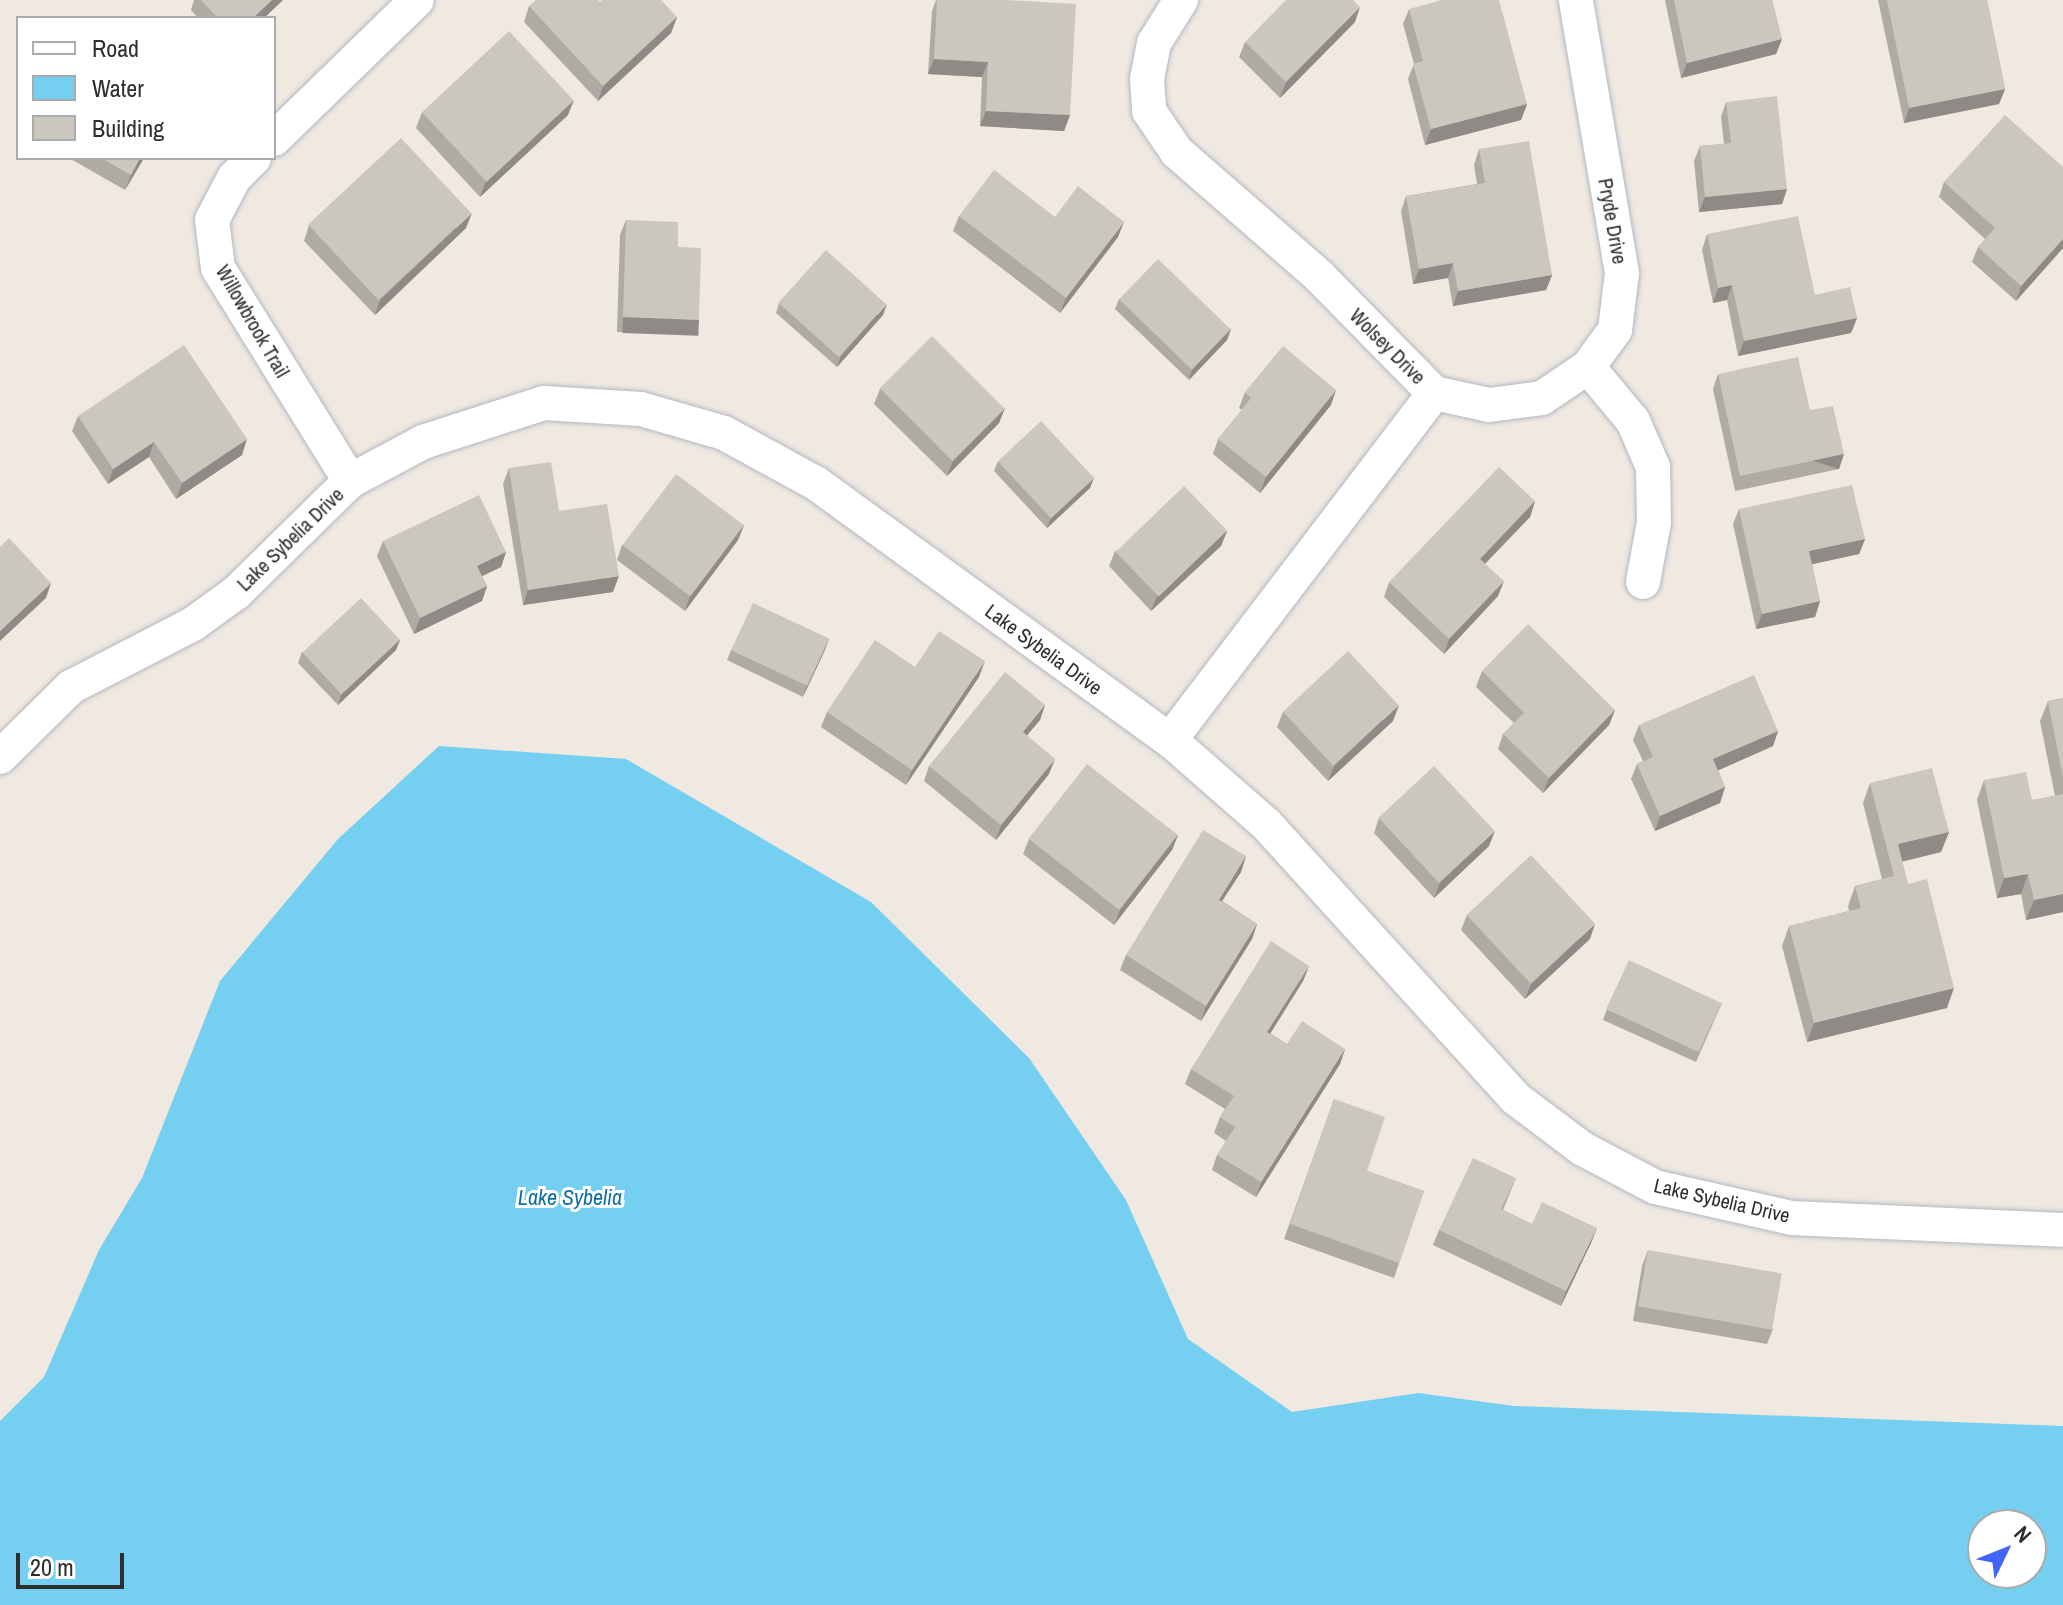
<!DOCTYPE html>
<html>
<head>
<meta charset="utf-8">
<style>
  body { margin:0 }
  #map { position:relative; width:2063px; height:1605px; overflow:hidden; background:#efe9e1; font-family:"Archivo Narrow",sans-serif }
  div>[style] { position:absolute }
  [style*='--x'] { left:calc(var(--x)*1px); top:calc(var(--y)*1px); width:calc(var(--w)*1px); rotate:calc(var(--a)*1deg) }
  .water>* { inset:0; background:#75cff0 }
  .roads { filter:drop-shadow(0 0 2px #b4b7c1) drop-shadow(0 0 2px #b4b7c1) }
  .minor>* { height:34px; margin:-17px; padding:0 17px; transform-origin:17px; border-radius:17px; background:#fff }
  .wall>* { inset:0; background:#afaba4 }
  .shaded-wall>* { inset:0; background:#8e8b86; transform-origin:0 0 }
  .building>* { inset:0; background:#cbc7bf; transform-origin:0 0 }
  span { translate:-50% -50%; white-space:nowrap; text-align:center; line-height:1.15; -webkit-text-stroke:6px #fff; paint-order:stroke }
  .street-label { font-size:20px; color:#2e2e2e }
  .water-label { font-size:22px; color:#0d6fa3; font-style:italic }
  .legend { position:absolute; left:16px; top:16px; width:260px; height:144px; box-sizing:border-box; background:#fff; border:2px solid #ababab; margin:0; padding:10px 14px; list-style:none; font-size:24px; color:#2e2e2e }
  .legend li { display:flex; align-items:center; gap:16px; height:40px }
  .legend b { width:40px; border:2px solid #ababab }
  .north { position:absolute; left:1967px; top:1509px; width:80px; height:80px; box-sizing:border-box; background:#fff; border:2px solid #ababab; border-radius:50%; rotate:47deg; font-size:22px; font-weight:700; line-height:32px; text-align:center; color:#2e2e2e }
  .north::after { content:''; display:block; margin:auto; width:28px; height:36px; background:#4264fb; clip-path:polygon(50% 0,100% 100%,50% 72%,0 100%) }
  .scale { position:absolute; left:16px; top:1553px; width:108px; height:36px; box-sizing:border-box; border:4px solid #2e2e2e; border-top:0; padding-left:10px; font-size:24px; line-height:28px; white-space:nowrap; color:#2e2e2e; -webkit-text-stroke:6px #fff; paint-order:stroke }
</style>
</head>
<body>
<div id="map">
  <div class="water">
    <i style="clip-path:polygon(evenodd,439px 746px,626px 759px,871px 902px,1029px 1058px,1126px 1200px,1188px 1339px,1292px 1412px,1418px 1393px,1514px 1406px,2063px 1426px,2063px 1605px,0 1605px,0 1421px,44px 1377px,99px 1250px,142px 1178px,220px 981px,338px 839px,439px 746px,1983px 1525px,2031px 1525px,2031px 1573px,1983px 1573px,1983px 1525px)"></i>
  </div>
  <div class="roads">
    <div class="minor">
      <i style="--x:1181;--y:0;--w:51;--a:122.1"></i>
      <i style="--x:1154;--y:43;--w:37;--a:101"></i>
      <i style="--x:1147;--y:79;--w:32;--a:86"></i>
      <i style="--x:1149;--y:111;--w:50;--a:55.7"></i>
      <i style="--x:1177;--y:152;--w:189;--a:41.1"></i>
      <i style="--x:1319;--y:276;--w:164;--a:45.5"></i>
      <i style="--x:274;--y:139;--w:199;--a:-44.2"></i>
      <i style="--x:254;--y:158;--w:28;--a:135"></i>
      <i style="--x:234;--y:178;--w:47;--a:117.6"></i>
      <i style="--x:212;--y:220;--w:48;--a:82.9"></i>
      <i style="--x:218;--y:268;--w:251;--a:58.2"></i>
      <i style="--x:1588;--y:367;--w:70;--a:50.2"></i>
      <i style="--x:1633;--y:421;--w:50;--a:66.5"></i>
      <i style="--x:1653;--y:467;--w:55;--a:89"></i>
      <i style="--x:1654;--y:522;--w:61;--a:100.4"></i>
      <i style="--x:1434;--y:393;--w:56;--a:12.3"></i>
      <i style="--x:1489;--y:405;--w:53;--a:-7.5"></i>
      <i style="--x:1542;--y:398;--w:55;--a:-34"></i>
      <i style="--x:1588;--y:367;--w:46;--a:-53.9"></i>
      <i style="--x:1615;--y:330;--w:57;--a:-83"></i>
      <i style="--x:1622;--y:273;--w:277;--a:-99.6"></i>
      <i style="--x:1170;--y:740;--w:436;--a:-52.7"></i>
      <i style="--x:0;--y:757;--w:100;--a:-44.6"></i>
      <i style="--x:71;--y:687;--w:137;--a:-27.3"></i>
      <i style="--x:193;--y:624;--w:54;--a:-36"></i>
      <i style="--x:237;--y:592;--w:158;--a:-44.5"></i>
      <i style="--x:350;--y:481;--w:83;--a:-28.1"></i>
      <i style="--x:423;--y:442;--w:127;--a:-17.9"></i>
      <i style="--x:544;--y:403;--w:97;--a:3.5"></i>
      <i style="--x:641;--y:409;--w:86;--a:16.1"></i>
      <i style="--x:724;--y:433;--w:106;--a:28.7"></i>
      <i style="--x:817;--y:484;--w:436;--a:36"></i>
      <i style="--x:1170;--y:740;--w:128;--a:41.2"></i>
      <i style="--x:1266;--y:824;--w:370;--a:47.7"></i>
      <i style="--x:1515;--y:1098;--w:85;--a:36.9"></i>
      <i style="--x:1583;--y:1149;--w:81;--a:27.8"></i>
      <i style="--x:1655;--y:1187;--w:139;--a:12.8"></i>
      <i style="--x:1791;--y:1218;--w:272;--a:2.5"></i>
    </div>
  </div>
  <div class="wall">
    <i style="clip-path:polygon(194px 0,283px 0,264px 18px,198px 18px,191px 10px)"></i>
    <i style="clip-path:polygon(936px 0,1007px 0,1070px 115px,1064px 131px,980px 126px,982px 77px,928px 74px,932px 11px)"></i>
    <i style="clip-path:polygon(1665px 0,1772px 0,1782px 39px,1776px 54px,1681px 78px)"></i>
    <i style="clip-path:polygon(1878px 0,1987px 0,2005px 89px,1999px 104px,1904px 123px)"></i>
    <i style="clip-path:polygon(600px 2px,677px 17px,671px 33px,598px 101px,524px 22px,529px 6px)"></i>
    <i style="clip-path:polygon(1409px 9px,1527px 104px,1521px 120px,1425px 145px,1408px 79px,1414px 64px,1403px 24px)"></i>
    <i style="clip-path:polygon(1355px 22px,1280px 98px,1239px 57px,1245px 42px)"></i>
    <i style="clip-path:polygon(1726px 102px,1787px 189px,1782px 204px,1699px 212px,1694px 161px,1700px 146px,1724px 144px,1721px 117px)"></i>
    <i style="clip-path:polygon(422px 112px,568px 115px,480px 197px,416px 128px)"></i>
    <i style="clip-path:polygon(1479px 149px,1552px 275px,1546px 290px,1453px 306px,1448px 278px,1413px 284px,1401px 211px,1406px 196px,1477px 184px,1474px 165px)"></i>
    <i style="clip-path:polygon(69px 158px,144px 158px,125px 190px)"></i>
    <i style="clip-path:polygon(2063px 167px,2063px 248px,2016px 301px,1972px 262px,1978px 247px,1985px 239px,1939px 197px,1944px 182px)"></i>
    <i style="clip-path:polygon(959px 216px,1055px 217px,1118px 237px,1060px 313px,953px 231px)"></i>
    <i style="clip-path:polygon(626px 220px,678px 247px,699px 320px,693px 335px,617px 332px,620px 235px)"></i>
    <i style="clip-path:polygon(309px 225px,466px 228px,375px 315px,304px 241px)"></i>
    <i style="clip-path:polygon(1707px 234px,1857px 318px,1851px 333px,1738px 356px,1727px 300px,1713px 303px,1702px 250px)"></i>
    <i style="clip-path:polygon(1119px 299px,1231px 329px,1227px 340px,1189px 380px,1115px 309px)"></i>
    <i style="clip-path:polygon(779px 303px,883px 315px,837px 367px,776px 313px)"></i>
    <i style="clip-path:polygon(1718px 374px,1810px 410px,1839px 469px,1735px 491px,1713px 389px)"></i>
    <i style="clip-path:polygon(880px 389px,1005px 408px,999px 423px,947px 476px,874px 404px)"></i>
    <i style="clip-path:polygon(1245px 392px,1331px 405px,1260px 493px,1213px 454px,1218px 439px,1242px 410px,1239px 408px)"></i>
    <i style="clip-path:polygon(78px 416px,242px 455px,176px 499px,149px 457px,108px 484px,72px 431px)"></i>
    <i style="clip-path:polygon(998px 461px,1090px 488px,1047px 528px,994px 471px)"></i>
    <i style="clip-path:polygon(509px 468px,559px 511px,613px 592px,523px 605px,503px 484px)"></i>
    <i style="clip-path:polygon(1535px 501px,1530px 517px,1485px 564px,1498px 596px,1444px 654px,1384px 597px,1389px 582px)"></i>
    <i style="clip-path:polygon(1739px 509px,1865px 539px,1859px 554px,1812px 564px,1820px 601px,1815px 617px,1756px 629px,1733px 524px)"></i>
    <i style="clip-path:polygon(744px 525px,738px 540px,685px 611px,617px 560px,622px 545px)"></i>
    <i style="clip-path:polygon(1227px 531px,1221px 546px,1151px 611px,1109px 566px,1115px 551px)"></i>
    <i style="clip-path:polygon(383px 541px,506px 552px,501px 567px,482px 576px,487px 586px,482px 601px,414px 634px,377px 556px)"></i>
    <i style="clip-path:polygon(829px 639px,803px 697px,727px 660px,731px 650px)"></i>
    <i style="clip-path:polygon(400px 640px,396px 650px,338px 705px,298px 663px,302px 652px)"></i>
    <i style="clip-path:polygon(915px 667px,979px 677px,906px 785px,821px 727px,827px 712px)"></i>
    <i style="clip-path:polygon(1482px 671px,1615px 710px,1609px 725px,1543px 793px,1498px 749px,1503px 734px,1514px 723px,1476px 687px)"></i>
    <i style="clip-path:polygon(2063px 698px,2063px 912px,2026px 920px,2021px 894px,1997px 898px,1977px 800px,1984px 780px,2032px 800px,2055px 796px,2040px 721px,2048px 701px)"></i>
    <i style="clip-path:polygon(1045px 705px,1040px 720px,1027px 735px,1049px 774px,996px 840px,924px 781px,929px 766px)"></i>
    <i style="clip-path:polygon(1283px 712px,1393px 721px,1328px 781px,1277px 727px)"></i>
    <i style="clip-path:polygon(1639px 725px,1778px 731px,1773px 746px,1718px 770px,1725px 787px,1720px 803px,1655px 831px,1631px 779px,1637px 764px,1643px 761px,1633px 740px)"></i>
    <i style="clip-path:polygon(1870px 783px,1949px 832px,1941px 852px,1902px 862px,1908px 884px,1947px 1008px,1807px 1042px,1782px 946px,1789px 926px,1849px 911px,1848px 906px,1855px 886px,1882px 879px,1863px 803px)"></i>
    <i style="clip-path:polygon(1379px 818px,1489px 846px,1434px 898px,1374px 833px)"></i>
    <i style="clip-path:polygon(1178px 835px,1172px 850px,1114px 925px,1023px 854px,1029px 839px)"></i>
    <i style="clip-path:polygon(1246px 856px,1241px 872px,1222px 901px,1257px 924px,1252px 939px,1201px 1021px,1120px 970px,1126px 955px)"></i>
    <i style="clip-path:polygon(1467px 915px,1590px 939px,1525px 999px,1461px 930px)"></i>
    <i style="clip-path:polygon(1309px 966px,1303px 981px,1270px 1033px,1287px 1044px,1345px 1049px,1340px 1064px,1256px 1197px,1212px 1170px,1217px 1155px,1226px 1141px,1214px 1133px,1220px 1117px,1225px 1109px,1185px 1084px,1191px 1069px)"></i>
    <i style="clip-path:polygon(1722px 1003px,1696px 1062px,1603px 1020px,1607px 1009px)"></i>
    <i style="clip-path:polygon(1334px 1099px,1367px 1171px,1424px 1191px,1394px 1278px,1284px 1239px)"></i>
    <i style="clip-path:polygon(1516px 1178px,1503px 1210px,1532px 1224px,1597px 1228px,1591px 1243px,1561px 1306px,1433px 1245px,1439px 1230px)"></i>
    <i style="clip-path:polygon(1648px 1250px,1773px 1329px,1767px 1344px,1633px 1321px,1642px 1266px)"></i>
  </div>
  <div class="shaded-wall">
    <i style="clip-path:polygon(272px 0,283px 0,264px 18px,253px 18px)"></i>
    <i style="clip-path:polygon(1360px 7px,1355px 22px,1280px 98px,1286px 82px)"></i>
    <i style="clip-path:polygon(677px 17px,671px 33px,598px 101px,603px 86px)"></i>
    <i style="clip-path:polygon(1782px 39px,1776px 54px,1681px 78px,1687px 63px)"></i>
    <i style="clip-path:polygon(934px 59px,988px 62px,982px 77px,928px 74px)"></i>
    <i style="clip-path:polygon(2005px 89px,1999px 104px,1904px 123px,1909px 108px)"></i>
    <i style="clip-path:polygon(574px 100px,568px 115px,480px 197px,486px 181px)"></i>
    <i style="clip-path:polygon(1527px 104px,1521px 120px,1425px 145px,1431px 129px)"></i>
    <i style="clip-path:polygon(986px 111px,1070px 115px,1064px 131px,980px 126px)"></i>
    <i style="clip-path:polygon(140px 158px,144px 158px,125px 190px,131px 175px)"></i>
    <i style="clip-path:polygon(1787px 189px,1782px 204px,1699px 212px,1705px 197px)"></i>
    <i style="clip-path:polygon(472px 213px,466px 228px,375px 315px,380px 300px)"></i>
    <i style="clip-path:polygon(1124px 222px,1118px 237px,1060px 313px,1066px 298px)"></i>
    <i style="clip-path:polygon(2063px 239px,2063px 248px,2016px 301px,2021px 286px)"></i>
    <i style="clip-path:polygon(1453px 263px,1448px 278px,1413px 284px,1419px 269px)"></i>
    <i style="clip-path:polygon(1552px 275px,1546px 290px,1453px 306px,1458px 291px)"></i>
    <i style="clip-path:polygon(1732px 285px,1727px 300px,1713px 303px,1718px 288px)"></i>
    <i style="clip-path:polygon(887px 304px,883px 315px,837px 367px,841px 356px)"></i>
    <i style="left:623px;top:317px;width:76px;height:16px;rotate:2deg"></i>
    <i style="clip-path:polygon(1857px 318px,1851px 333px,1738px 356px,1744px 341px)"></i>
    <i style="clip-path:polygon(1231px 329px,1227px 340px,1189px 380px,1192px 370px)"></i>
    <i style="clip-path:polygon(1336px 390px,1331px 405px,1260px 493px,1266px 477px)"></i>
    <i style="clip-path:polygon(1005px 408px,999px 423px,947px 476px,953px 461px)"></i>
    <i style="clip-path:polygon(247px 439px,242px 455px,176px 499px,182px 483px)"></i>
    <i style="clip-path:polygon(154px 442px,149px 457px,108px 484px,113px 469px)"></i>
    <i style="left:1844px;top:454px;width:16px;height:106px;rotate:108deg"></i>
    <i style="clip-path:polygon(1094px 478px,1090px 488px,1047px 528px,1051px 518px)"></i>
    <i style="clip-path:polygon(1535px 501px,1530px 517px,1475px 574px,1480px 559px)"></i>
    <i style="clip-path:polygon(744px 525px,738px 540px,685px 611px,690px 596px)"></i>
    <i style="clip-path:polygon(1227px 531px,1221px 546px,1151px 611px,1157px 596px)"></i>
    <i style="clip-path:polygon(1865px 539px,1859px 554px,1804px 566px,1809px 551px)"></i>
    <i style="clip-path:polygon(506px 552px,501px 567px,472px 581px,477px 566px)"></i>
    <i style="clip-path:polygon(619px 576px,613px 592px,523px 605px,528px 590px)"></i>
    <i style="clip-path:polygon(1504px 581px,1498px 596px,1444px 654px,1449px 639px)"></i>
    <i style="clip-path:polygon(51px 583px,46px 598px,0 641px,0 631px)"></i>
    <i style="clip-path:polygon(487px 586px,482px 601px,414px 634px,420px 618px)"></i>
    <i style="clip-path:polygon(1820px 601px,1815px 617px,1756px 629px,1762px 614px)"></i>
    <i style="clip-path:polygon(829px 639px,825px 650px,803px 697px,807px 686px)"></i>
    <i style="clip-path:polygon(400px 640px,396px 650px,338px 705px,341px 695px)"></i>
    <i style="clip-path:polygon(985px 661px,979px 677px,906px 785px,912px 770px)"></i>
    <i style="clip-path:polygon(1045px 705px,1040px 720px,1017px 747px,1023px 732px)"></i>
    <i style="clip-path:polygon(1399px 705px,1393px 721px,1328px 781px,1334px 766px)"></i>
    <i style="clip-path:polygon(1615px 710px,1609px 725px,1543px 793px,1549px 778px)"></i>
    <i style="clip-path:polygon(1778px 731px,1773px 746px,1708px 775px,1713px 759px)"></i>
    <i style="clip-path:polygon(1055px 759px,1049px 774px,996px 840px,1001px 825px)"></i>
    <i style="clip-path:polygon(1725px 787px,1720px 803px,1655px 831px,1660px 816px)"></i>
    <i style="clip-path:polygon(1495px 831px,1489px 846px,1434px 898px,1440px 882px)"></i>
    <i style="clip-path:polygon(1949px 832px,1941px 852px,1890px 864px,1898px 844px)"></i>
    <i style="clip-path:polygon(1178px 835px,1172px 850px,1114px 925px,1120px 910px)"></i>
    <i style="clip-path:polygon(1246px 856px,1241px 872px,1213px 915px,1219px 900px)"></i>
    <i style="clip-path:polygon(2028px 874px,2021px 894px,1997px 898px,2004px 878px)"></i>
    <i style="clip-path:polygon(2063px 894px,2063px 912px,2026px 920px,2034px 900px)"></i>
    <i style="clip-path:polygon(1257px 924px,1252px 939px,1201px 1021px,1206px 1006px)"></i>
    <i style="clip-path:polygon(1595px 924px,1590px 939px,1525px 999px,1531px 984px)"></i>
    <i style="clip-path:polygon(1309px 966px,1303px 981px,1262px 1047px,1267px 1032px)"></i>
    <i style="clip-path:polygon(1954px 988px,1947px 1008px,1807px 1042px,1814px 1023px)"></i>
    <i style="clip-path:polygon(1345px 1049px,1340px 1064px,1256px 1197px,1261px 1182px)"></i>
    <i style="clip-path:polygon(1597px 1228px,1591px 1243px,1561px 1306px,1566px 1291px)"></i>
  </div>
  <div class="building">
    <i style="clip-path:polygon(201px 0,272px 0,253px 18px,218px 18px)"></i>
    <i style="clip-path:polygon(536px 0,598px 0,600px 2px,602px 0,661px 0,677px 17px,603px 86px,529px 6px)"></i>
    <i style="clip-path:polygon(937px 0,1007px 0,1076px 4px,1070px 115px,986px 111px,988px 62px,934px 59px)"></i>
    <i style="clip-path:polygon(1286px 0,1353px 0,1360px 7px,1286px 82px,1245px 42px)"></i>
    <i style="clip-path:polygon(1442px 0,1499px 0,1527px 104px,1431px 129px,1413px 64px,1423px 61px,1409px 9px)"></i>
    <i style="clip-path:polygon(1674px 0,1772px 0,1782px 39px,1687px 63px)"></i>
    <i style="clip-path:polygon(1887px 0,1987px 0,2005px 89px,1909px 108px)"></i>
    <i style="left:509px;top:31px;width:95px;height:119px;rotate:47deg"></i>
    <i style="clip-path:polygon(1777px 96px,1787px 189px,1705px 197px,1700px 146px,1731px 143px,1726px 102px)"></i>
    <i style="clip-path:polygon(2005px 115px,2063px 167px,2063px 239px,2021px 286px,1978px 247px,1995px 228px,1944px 182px)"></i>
    <i style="left:401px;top:138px;width:103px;height:127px;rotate:47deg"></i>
    <i style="clip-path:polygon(1529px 141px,1552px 275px,1458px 291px,1453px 263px,1419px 269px,1406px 196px,1485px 183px,1479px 149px)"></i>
    <i style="clip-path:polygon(101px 158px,140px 158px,131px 175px)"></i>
    <i style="clip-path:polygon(994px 170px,1055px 217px,1078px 186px,1124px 222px,1066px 298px,959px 216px)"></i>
    <i style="clip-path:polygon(1798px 216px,1815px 295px,1850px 287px,1857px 318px,1744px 341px,1732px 285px,1718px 288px,1707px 234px)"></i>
    <i style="clip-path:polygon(626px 220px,678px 222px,678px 247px,701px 248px,699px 320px,623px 317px)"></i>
    <i style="left:826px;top:250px;width:81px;height:71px;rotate:42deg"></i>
    <i style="left:1158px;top:259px;width:101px;height:56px;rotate:44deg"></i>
    <i style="left:932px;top:336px;width:103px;height:74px;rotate:45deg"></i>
    <i style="clip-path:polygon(184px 345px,247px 439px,182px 483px,154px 442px,113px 469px,78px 416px)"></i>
    <i style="clip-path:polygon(1283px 346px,1336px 390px,1266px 477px,1218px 439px,1251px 398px,1245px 392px)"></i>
    <i style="clip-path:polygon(1798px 357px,1810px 410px,1833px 406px,1844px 454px,1740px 476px,1718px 374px)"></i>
    <i style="left:1041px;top:421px;width:78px;height:59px;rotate:47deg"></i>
    <i style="clip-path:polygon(551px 462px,559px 511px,607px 504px,619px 576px,528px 590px,509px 468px)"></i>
    <i style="clip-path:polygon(1499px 467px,1535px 501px,1480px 559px,1504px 581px,1449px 639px,1389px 582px)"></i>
    <i style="left:676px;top:474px;width:85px;height:89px;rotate:37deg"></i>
    <i style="clip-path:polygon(1852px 485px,1865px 539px,1809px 551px,1820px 601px,1762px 614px,1739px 509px)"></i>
    <i style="left:1184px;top:486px;width:62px;height:95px;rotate:46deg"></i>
    <i style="clip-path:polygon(479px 495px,506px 552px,477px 566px,487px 586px,420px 618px,383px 541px)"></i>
    <i style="clip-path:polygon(9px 538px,51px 583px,0 631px,0 547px)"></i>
    <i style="left:361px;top:598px;width:57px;height:80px;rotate:47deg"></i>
    <i style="left:753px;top:603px;width:84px;height:52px;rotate:25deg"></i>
    <i style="clip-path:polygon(1528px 624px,1615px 710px,1549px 778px,1503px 734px,1524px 713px,1482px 671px)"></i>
    <i style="clip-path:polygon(939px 631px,985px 661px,912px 770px,827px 712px,875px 640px,915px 667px)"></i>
    <i style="left:1348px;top:651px;width:74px;height:89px;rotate:47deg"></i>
    <i style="clip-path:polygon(1005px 672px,1045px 705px,1023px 732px,1055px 759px,1001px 825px,929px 766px)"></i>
    <i style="clip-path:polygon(1754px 675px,1778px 731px,1713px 759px,1725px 787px,1660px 816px,1637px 764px,1653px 757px,1639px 725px)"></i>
    <i style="clip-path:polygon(2063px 698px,2063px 778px,2048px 701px)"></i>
    <i style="left:1087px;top:764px;width:115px;height:95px;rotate:38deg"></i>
    <i style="left:1434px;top:766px;width:89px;height:76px;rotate:47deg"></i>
    <i style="clip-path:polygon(1932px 768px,1949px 832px,1898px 844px,1908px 884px,1927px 879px,1954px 988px,1814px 1023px,1789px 926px,1861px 908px,1855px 886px,1894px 876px,1870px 783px)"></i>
    <i style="clip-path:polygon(2026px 772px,2032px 800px,2063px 794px,2063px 894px,2034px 900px,2028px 874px,2004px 878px,1984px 780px)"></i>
    <i style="clip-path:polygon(1203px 830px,1246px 856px,1219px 900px,1257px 924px,1206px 1006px,1126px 955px)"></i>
    <i style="left:1531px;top:855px;width:94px;height:88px;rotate:47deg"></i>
    <i style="clip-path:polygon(1271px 941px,1309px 966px,1267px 1032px,1287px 1044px,1302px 1021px,1345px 1049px,1261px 1182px,1217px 1155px,1235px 1127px,1220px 1117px,1234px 1096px,1191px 1069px)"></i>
    <i style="left:1629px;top:960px;width:102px;height:54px;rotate:25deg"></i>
    <i style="clip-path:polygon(1334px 1099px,1385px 1117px,1367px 1171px,1424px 1191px,1399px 1263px,1290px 1224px)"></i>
    <i style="clip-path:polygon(1473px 1158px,1516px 1178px,1501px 1209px,1532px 1224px,1542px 1202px,1597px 1228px,1566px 1291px,1439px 1230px)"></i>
    <i style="left:1648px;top:1250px;width:136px;height:57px;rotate:10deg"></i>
  </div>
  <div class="street-label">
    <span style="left:1613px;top:221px;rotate:80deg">Pryde Drive</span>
    <span style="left:253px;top:321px;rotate:60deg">Willowbrook Trail</span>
    <span style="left:1388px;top:346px;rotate:45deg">Wolsey Drive</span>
    <span style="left:290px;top:539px;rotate:-44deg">Lake Sybelia Drive</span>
    <span style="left:1044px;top:649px;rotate:36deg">Lake Sybelia Drive</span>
    <span style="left:1722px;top:1200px;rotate:13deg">Lake Sybelia Drive</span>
  </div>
  <div class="water-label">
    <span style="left:570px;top:1198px">Lake Sybelia</span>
  </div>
  <ul class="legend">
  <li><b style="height:10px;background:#fff"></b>Road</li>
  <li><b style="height:22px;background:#75cff0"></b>Water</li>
  <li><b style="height:22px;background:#cbc7bf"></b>Building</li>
  </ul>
  <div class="north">N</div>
  <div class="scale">20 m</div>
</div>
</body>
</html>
